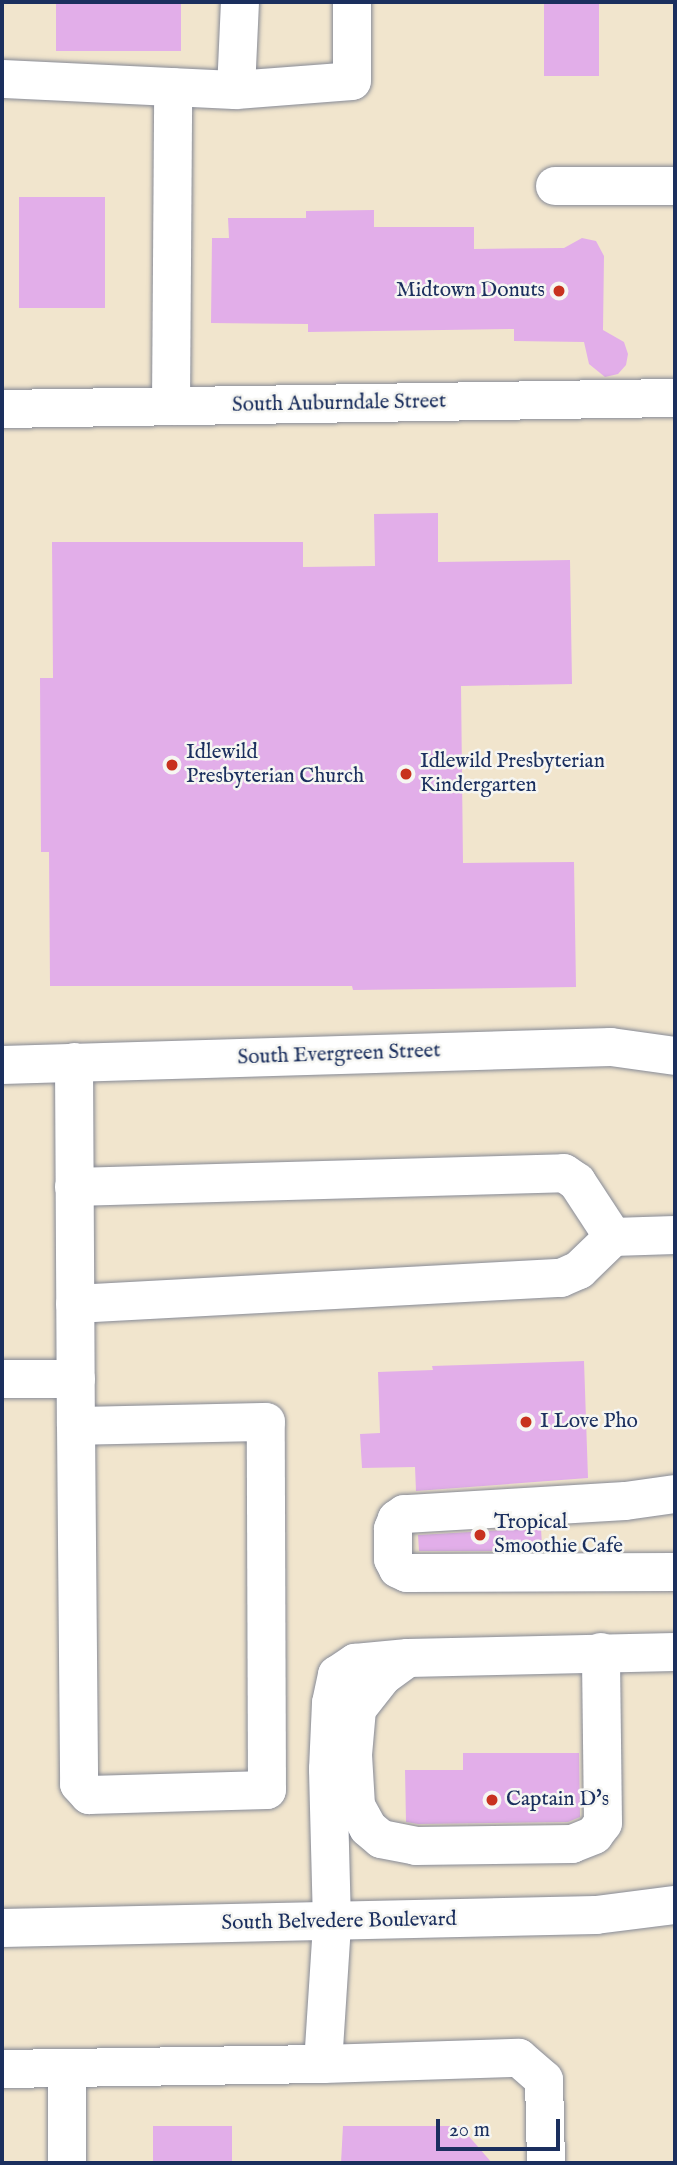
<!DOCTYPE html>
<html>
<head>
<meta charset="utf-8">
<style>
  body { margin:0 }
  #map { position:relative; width:677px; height:2165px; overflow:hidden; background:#f1e5cd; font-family:"IM FELL English",serif }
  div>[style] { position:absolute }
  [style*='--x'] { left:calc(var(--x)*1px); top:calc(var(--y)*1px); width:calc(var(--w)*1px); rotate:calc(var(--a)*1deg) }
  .building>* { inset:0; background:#e2aee9; transform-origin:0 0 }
  .roads { filter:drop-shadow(0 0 2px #868a96) drop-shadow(0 0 2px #868a96) }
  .minor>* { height:38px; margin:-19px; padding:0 19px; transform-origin:19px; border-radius:19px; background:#fff }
  .dots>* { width:19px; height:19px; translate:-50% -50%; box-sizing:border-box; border:4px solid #f6f6f2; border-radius:50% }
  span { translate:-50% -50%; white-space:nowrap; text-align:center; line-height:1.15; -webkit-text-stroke:5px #f6f6f2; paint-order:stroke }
  .poi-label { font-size:21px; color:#1b2f5e }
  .right { translate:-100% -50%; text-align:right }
  .left { translate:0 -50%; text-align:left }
  .street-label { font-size:21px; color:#1b2f5e }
  .frame { position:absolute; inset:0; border:4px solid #1b2f5e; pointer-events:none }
  .scale { position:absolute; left:436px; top:2119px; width:124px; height:32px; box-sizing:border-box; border:4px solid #1b2f5e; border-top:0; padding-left:9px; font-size:21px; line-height:24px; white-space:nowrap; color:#1b2f5e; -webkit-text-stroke:5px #f6f6f2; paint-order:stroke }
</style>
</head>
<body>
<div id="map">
  <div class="building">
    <i style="left:56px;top:2px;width:125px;height:49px"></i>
    <i style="left:544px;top:2px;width:55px;height:74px"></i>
    <i style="left:19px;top:197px;width:86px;height:111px"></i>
    <i style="clip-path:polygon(374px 210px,374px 227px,474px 227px,474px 249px,564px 248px,582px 238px,596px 241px,604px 256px,603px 330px,624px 342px,628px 354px,626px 365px,618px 374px,605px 377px,589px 364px,584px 342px,514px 341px,514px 329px,308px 332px,308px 324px,211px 323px,212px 238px,229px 238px,228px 218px,306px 218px,306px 211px)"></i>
    <i style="clip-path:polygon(438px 513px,438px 562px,570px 560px,572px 684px,461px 686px,463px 863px,574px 862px,576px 987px,353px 990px,352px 986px,50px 986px,49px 852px,41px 852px,40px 678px,53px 678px,52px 542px,303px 542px,303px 567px,375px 566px,374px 514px)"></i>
    <i style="clip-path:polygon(584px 1361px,588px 1478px,416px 1491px,415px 1467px,362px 1468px,360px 1434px,380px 1433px,378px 1372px,433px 1370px,432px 1366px)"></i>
    <i style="clip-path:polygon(541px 1528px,542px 1546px,532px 1547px,532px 1551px,419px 1551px,418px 1535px)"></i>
    <i style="clip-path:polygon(463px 1753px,579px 1753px,580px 1817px,568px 1822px,418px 1824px,406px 1822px,405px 1770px,463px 1770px)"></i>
    <i style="left:232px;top:2126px;width:37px;height:79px;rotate:90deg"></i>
    <i style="clip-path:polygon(343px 2126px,460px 2126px,492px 2163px,341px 2163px)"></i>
  </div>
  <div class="roads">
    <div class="minor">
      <i style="--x:2;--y:79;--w:234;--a:2.7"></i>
      <i style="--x:236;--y:90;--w:88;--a:-87.4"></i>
      <i style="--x:236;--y:90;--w:116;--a:-4.4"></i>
      <i style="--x:352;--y:81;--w:79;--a:-90"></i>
      <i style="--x:555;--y:186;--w:120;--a:0"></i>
      <i style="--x:171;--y:406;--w:319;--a:-89.6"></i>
      <i style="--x:2;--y:409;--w:673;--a:-0.94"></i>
      <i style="--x:74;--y:1062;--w:364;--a:89.7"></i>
      <i style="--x:76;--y:1426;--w:358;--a:89.5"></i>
      <i style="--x:79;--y:1784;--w:15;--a:48"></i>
      <i style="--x:89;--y:1795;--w:178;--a:-1.6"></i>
      <i style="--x:267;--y:1790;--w:368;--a:-90.2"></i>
      <i style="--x:266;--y:1422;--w:190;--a:178.8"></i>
      <i style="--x:2;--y:1065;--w:609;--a:-1.69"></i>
      <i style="--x:611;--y:1047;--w:65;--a:8"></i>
      <i style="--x:74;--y:1187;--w:490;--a:-1.6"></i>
      <i style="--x:564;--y:1173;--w:16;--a:35"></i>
      <i style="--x:577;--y:1182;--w:66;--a:56.8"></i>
      <i style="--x:75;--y:1304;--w:487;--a:-3.1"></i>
      <i style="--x:561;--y:1278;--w:20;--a:-24"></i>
      <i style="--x:579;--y:1270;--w:47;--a:-44.1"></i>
      <i style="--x:613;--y:1237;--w:62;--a:-1.8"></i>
      <i style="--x:2;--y:1379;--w:74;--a:0"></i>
      <i style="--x:675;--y:1494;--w:50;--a:172"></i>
      <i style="--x:625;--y:1501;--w:221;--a:176.6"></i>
      <i style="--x:404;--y:1514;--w:9;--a:144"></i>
      <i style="--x:397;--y:1519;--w:11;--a:112"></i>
      <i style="--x:393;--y:1529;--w:30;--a:90"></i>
      <i style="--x:393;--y:1559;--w:11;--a:63"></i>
      <i style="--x:398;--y:1569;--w:10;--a:24"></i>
      <i style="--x:407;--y:1573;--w:268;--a:-0.2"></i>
      <i style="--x:408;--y:1658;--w:31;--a:144"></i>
      <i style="--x:383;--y:1676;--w:42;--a:128.2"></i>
      <i style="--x:357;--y:1709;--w:46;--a:95"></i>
      <i style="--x:353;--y:1755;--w:51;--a:86.6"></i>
      <i style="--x:356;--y:1806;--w:25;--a:61"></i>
      <i style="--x:368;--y:1828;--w:17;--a:40"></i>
      <i style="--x:381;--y:1839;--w:36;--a:11"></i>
      <i style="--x:416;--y:1846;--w:156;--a:-0.7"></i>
      <i style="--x:572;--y:1844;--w:24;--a:-22"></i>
      <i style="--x:594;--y:1835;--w:15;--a:-53"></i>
      <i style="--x:603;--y:1823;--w:171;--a:-90.7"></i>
      <i style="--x:2;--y:1928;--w:594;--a:-1.25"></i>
      <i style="--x:596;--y:1915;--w:80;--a:-7.2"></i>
      <i style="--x:323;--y:2064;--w:196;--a:-1.8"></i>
      <i style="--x:519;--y:2058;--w:33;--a:41"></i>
      <i style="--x:544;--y:2080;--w:83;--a:88.6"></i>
      <i style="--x:67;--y:2068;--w:95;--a:90"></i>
      <i style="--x:2;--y:2069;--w:321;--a:-0.9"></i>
      <i style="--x:323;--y:2064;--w:141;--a:-86.3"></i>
      <i style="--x:332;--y:1923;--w:154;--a:-91.5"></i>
      <i style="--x:328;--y:1769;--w:66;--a:-87.4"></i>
      <i style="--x:331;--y:1703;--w:29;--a:-78"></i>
      <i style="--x:337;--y:1675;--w:22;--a:-34"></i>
      <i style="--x:355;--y:1663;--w:53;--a:-5.4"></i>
      <i style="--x:408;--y:1658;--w:267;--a:-1.3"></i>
    </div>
  </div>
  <div class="dots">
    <i style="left:559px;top:291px;background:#c8321e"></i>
    <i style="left:172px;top:765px;background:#c8321e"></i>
    <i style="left:406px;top:774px;background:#c8321e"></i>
    <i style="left:526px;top:1422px;background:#c8321e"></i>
    <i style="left:480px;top:1535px;background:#c8321e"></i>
    <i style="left:492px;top:1800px;background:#c8321e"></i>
  </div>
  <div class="poi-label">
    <span class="right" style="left:545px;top:291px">Midtown Donuts</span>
    <span class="left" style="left:186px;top:765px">Idlewild<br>Presbyterian Church</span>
    <span class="left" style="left:420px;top:774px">Idlewild Presbyterian<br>Kindergarten</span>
    <span class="left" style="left:540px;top:1422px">I Love Pho</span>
    <span class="left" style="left:494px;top:1535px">Tropical<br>Smoothie Cafe</span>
    <span class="left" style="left:506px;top:1800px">Captain D's</span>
  </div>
  <div class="street-label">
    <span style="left:339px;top:404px;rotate:-1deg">South Auburndale Street</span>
    <span style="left:339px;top:1055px;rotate:-2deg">South Evergreen Street</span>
    <span style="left:339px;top:1922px;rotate:-1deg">South Belvedere Boulevard</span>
  </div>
  <div class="frame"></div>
  <div class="scale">20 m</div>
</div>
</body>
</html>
